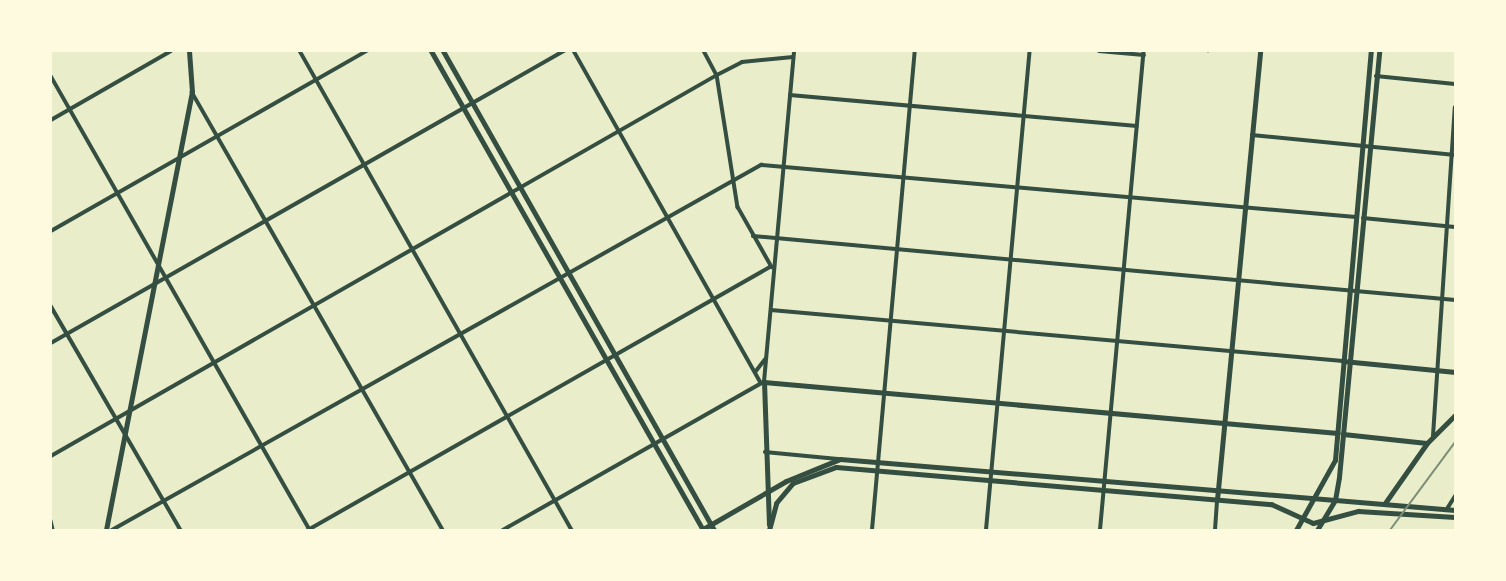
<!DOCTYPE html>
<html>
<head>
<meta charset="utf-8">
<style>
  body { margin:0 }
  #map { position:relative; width:1506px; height:581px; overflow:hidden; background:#e9edc9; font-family:Manrope,sans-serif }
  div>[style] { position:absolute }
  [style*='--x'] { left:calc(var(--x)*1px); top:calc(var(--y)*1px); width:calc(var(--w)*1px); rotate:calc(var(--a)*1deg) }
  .stream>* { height:2px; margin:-1px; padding:0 1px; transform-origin:1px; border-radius:1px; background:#a3b18a }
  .minor>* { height:3.5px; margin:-1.75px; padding:0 1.75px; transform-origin:1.75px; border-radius:1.75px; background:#344e41 }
  .tertiary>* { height:4.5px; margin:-2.25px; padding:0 2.25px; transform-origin:2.25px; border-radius:2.25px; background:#344e41 }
  .secondary>* { height:5px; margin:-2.5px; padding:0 2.5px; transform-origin:2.5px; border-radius:2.5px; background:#344e41 }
  .primary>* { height:5px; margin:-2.5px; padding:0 2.5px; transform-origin:2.5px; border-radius:2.5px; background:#344e41 }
  .rail>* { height:2px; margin:-1px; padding:0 1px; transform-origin:1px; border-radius:1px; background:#7c8e77 }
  span { translate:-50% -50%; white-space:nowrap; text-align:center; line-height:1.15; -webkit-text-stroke:5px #fefae0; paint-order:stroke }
  .frame { position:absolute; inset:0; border:52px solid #fefae0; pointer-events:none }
</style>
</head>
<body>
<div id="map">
  <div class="stream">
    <i style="--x:1208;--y:51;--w:1;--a:90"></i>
  </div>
  <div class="minor">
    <i style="--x:300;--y:51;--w:551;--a:60.41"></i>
    <i style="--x:574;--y:51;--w:381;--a:60.6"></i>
    <i style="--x:704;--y:51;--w:27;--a:62"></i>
    <i style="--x:717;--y:75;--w:134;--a:81"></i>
    <i style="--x:738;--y:207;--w:69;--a:60.5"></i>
    <i style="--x:1099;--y:51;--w:45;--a:5.1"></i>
    <i style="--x:51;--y:76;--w:523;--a:60.3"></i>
    <i style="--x:1376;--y:76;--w:79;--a:5.8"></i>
    <i style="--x:192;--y:92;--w:505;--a:60.18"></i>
    <i style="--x:790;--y:95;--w:348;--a:5.1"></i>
    <i style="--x:51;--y:120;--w:138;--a:-29.9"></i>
    <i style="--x:1252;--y:135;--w:204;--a:5.6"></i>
    <i style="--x:1363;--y:218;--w:92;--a:5.6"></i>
    <i style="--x:51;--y:231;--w:364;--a:-29.7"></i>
    <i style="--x:753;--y:236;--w:705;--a:5.21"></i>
    <i style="--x:51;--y:306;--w:259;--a:59.9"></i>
    <i style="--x:771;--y:310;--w:574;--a:5.1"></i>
    <i style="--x:51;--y:343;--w:590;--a:-29.65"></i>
    <i style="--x:756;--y:371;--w:16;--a:-52"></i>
    <i style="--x:1433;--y:436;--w:329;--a:-86.2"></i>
    <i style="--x:765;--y:452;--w:73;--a:5.5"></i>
    <i style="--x:51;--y:456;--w:767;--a:-29.77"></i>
    <i style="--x:717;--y:75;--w:28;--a:-27"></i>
    <i style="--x:742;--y:62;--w:51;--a:-5.6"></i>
    <i style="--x:1447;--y:509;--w:15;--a:-58"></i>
    <i style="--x:51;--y:521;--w:9;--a:77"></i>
    <i style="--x:112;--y:530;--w:745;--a:-29.35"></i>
    <i style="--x:761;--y:165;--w:597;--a:4.99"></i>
    <i style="--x:308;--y:530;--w:532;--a:-29.65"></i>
    <i style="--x:503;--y:530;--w:300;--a:-29.6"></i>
    <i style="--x:764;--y:382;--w:332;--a:-84.8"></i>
    <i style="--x:872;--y:530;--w:481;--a:-84.9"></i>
    <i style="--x:986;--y:530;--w:481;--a:-84.8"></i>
    <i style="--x:1100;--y:530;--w:481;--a:-84.8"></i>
    <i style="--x:1215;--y:530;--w:30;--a:-86"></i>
  </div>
  <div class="tertiary">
    <i style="--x:1217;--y:500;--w:451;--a:-84.5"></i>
    <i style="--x:769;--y:525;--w:143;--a:-92"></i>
    <i style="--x:764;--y:382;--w:576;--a:5.08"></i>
    <i style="--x:106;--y:530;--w:446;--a:-78.9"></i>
    <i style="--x:192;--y:92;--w:41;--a:-94.2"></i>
  </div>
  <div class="secondary">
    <i style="--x:431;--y:51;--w:551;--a:60.41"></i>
    <i style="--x:443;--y:51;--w:550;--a:60.5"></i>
    <i style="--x:1343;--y:361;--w:113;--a:5.6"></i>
    <i style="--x:1343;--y:434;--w:84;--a:6.1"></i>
    <i style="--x:1385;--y:503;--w:73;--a:-55"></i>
    <i style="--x:1427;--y:443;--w:40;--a:-45"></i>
    <i style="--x:703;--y:529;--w:96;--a:-30"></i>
    <i style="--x:786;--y:481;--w:58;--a:-22.2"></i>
    <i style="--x:840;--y:459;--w:617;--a:4.74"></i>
    <i style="--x:769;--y:530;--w:28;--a:-75"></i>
    <i style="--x:776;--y:503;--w:26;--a:-50"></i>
    <i style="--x:793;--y:483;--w:46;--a:-20.4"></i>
    <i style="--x:836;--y:467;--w:437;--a:4.9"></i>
    <i style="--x:1271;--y:504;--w:46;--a:24.3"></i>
    <i style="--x:1313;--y:523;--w:47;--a:-14.9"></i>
    <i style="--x:1358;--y:511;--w:97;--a:3.5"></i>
  </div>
  <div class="primary">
    <i style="--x:1296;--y:530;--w:80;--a:-60.9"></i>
    <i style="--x:1335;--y:460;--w:411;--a:-85"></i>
    <i style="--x:1317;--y:530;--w:35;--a:-59"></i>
    <i style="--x:1335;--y:500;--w:23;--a:-80"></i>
    <i style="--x:1339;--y:477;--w:428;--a:-84.6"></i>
  </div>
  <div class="rail">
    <i style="--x:1390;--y:530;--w:109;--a:-53.5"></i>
  </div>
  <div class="frame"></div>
</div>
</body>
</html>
